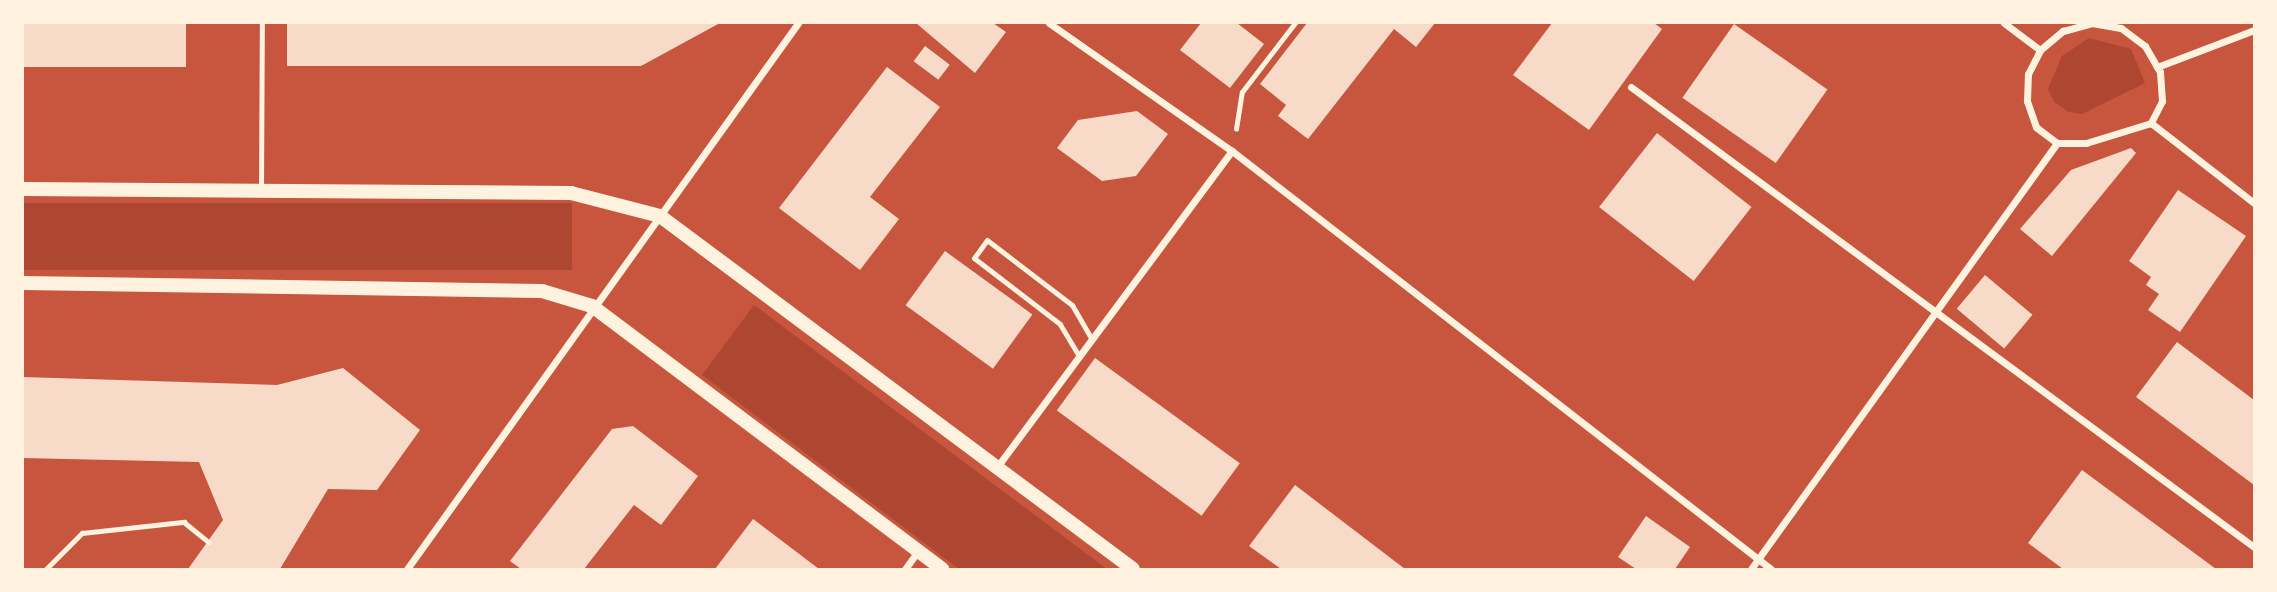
<!DOCTYPE html>
<html>
<head>
<meta charset="utf-8">
<style>
  body { margin:0 }
  #map { position:relative; width:2277px; height:592px; overflow:hidden; background:#c8553d; font-family:Arial,sans-serif }
  div>[style] { position:absolute }
  [style*='--x'] { left:calc(var(--x)*1px); top:calc(var(--y)*1px); width:calc(var(--w)*1px); rotate:calc(var(--a)*1deg) }
  .green>* { inset:0; background:#ae4732; transform-origin:0 0 }
  .building>* { inset:0; background:#f7dbc8; transform-origin:0 0 }
  .path>* { height:4.5px; margin:-2.25px; padding:0 2.25px; transform-origin:2.25px; border-radius:2.25px; background:#fff3e0 }
  .service>* { height:5px; margin:-2.5px; padding:0 2.5px; transform-origin:2.5px; border-radius:2.5px; background:#fff3e0 }
  .minor>* { height:7px; margin:-3.5px; padding:0 3.5px; transform-origin:3.5px; border-radius:3.5px; background:#fff3e0 }
  .secondary>* { height:14px; margin:-7px; padding:0 7px; transform-origin:7px; border-radius:7px; background:#fff3e0 }
  span { translate:-50% -50%; white-space:nowrap; text-align:center; line-height:1.15; -webkit-text-stroke:5px #fff3e0; paint-order:stroke }
  .frame { position:absolute; inset:0; border:24px solid #fff3e0; pointer-events:none }
</style>
</head>
<body>
<div id="map">
  <div class="green">
    <i style="clip-path:polygon(2089px 38px,2131px 49px,2145px 83px,2082px 114px,2069px 112px,2054px 102px,2048px 89px,2062px 56px)"></i>
    <i style="left:23px;top:203px;width:549px;height:67px"></i>
    <i style="clip-path:polygon(754px 305px,1107px 569px,959px 569px,702px 375px)"></i>
  </div>
  <div class="building">
    <i style="left:23px;top:23px;width:163px;height:44px"></i>
    <i style="clip-path:polygon(287px 23px,720px 23px,641px 66px,287px 66px)"></i>
    <i style="clip-path:polygon(916px 23px,993px 23px,1006px 32px,975px 73px)"></i>
    <i style="clip-path:polygon(1201px 23px,1237px 23px,1264px 44px,1230px 88px,1180px 50px)"></i>
    <i style="clip-path:polygon(1307px 23px,1435px 23px,1416px 47px,1394px 29px,1308px 139px,1278px 116px,1286px 105px,1260px 84px)"></i>
    <i style="clip-path:polygon(1552px 23px,1654px 23px,1662px 29px,1589px 130px,1513px 75px)"></i>
    <i style="left:1734px;top:24px;width:114px;height:90px;rotate:35deg"></i>
    <i style="left:925px;top:46px;width:31px;height:19px;rotate:37deg"></i>
    <i style="clip-path:polygon(887px 67px,940px 107px,870px 197px,899px 219px,860px 270px,779px 208px)"></i>
    <i style="clip-path:polygon(1137px 111px,1168px 134px,1136px 176px,1102px 181px,1057px 148px,1078px 120px)"></i>
    <i style="left:1657px;top:133px;width:120px;height:94px;rotate:38deg"></i>
    <i style="clip-path:polygon(2131px 148px,2136px 153px,2052px 256px,2020px 229px,2071px 170px)"></i>
    <i style="clip-path:polygon(2178px 190px,2246px 236px,2180px 332px,2148px 310px,2159px 294px,2146px 285px,2151px 277px,2129px 261px)"></i>
    <i style="left:945px;top:251px;width:108px;height:67px;rotate:36deg"></i>
    <i style="left:1985px;top:275px;width:62px;height:44px;rotate:40deg"></i>
    <i style="clip-path:polygon(2177px 342px,2254px 400px,2254px 485px,2136px 397px)"></i>
    <i style="left:1095px;top:358px;width:179px;height:65px;rotate:36deg"></i>
    <i style="clip-path:polygon(343px 368px,420px 430px,377px 490px,328px 489px,280px 569px,188px 569px,223px 520px,199px 462px,23px 458px,23px 377px,277px 385px)"></i>
    <i style="clip-path:polygon(633px 426px,698px 476px,661px 525px,634px 505px,584px 569px,521px 569px,510px 561px,612px 429px)"></i>
    <i style="clip-path:polygon(2082px 470px,2216px 569px,2063px 569px,2028px 543px)"></i>
    <i style="clip-path:polygon(1295px 485px,1405px 569px,1281px 569px,1249px 546px)"></i>
    <i style="clip-path:polygon(1646px 516px,1690px 547px,1675px 569px,1636px 569px,1618px 557px)"></i>
    <i style="clip-path:polygon(753px 519px,819px 569px,715px 569px)"></i>
  </div>
  <div class="path">
    <i style="--x:1236;--y:129;--w:37;--a:-81"></i>
    <i style="--x:1242;--y:92;--w:87;--a:-52.5"></i>
    <i style="--x:46;--y:569;--w:51;--a:-45"></i>
    <i style="--x:82;--y:533;--w:103;--a:-6.2"></i>
    <i style="--x:184;--y:522;--w:32;--a:39"></i>
  </div>
  <div class="service">
    <i style="--x:261;--y:189;--w:166;--a:-89.7"></i>
    <i style="--x:1079;--y:356;--w:37;--a:-121"></i>
    <i style="--x:1060;--y:324;--w:108;--a:-142.5"></i>
    <i style="--x:974;--y:258;--w:22;--a:-54"></i>
    <i style="--x:987;--y:240;--w:107;--a:37.4"></i>
    <i style="--x:1072;--y:305;--w:39;--a:60"></i>
  </div>
  <div class="minor">
    <i style="--x:1049;--y:23;--w:223;--a:35"></i>
    <i style="--x:1232;--y:151;--w:682;--a:37.79"></i>
    <i style="--x:2004;--y:23;--w:45;--a:36.9"></i>
    <i style="--x:2092;--y:23;--w:29;--a:10"></i>
    <i style="--x:2121;--y:28;--w:30;--a:37"></i>
    <i style="--x:2145;--y:46;--w:30;--a:60"></i>
    <i style="--x:2160;--y:72;--w:29;--a:86"></i>
    <i style="--x:2162;--y:101;--w:25;--a:117"></i>
    <i style="--x:2151;--y:123;--w:68;--a:162.9"></i>
    <i style="--x:2086;--y:143;--w:29;--a:180"></i>
    <i style="--x:2057;--y:143;--w:26;--a:-143"></i>
    <i style="--x:2036;--y:127;--w:28;--a:-109"></i>
    <i style="--x:2027;--y:101;--w:27;--a:-88"></i>
    <i style="--x:2028;--y:74;--w:27;--a:-63"></i>
    <i style="--x:2040;--y:50;--w:30;--a:-40"></i>
    <i style="--x:2063;--y:31;--w:30;--a:-15"></i>
    <i style="--x:2157;--y:67;--w:104;--a:-20.9"></i>
    <i style="--x:1631;--y:87;--w:774;--a:36.44"></i>
    <i style="--x:2151;--y:123;--w:130;--a:37.8"></i>
    <i style="--x:997;--y:467;--w:394;--a:-53.4"></i>
    <i style="--x:407;--y:569;--w:672;--a:-54.39"></i>
    <i style="--x:905;--y:569;--w:22;--a:-54"></i>
    <i style="--x:1751;--y:569;--w:525;--a:-54.31"></i>
  </div>
  <div class="secondary">
    <i style="--x:23;--y:189;--w:548;--a:0.42"></i>
    <i style="--x:571;--y:193;--w:92;--a:14.5"></i>
    <i style="--x:660;--y:216;--w:590;--a:36.73"></i>
    <i style="--x:23;--y:283;--w:519;--a:0.88"></i>
    <i style="--x:542;--y:291;--w:52;--a:16.7"></i>
    <i style="--x:592;--y:306;--w:438;--a:36.9"></i>
  </div>
  <div class="frame"></div>
</div>
</body>
</html>
